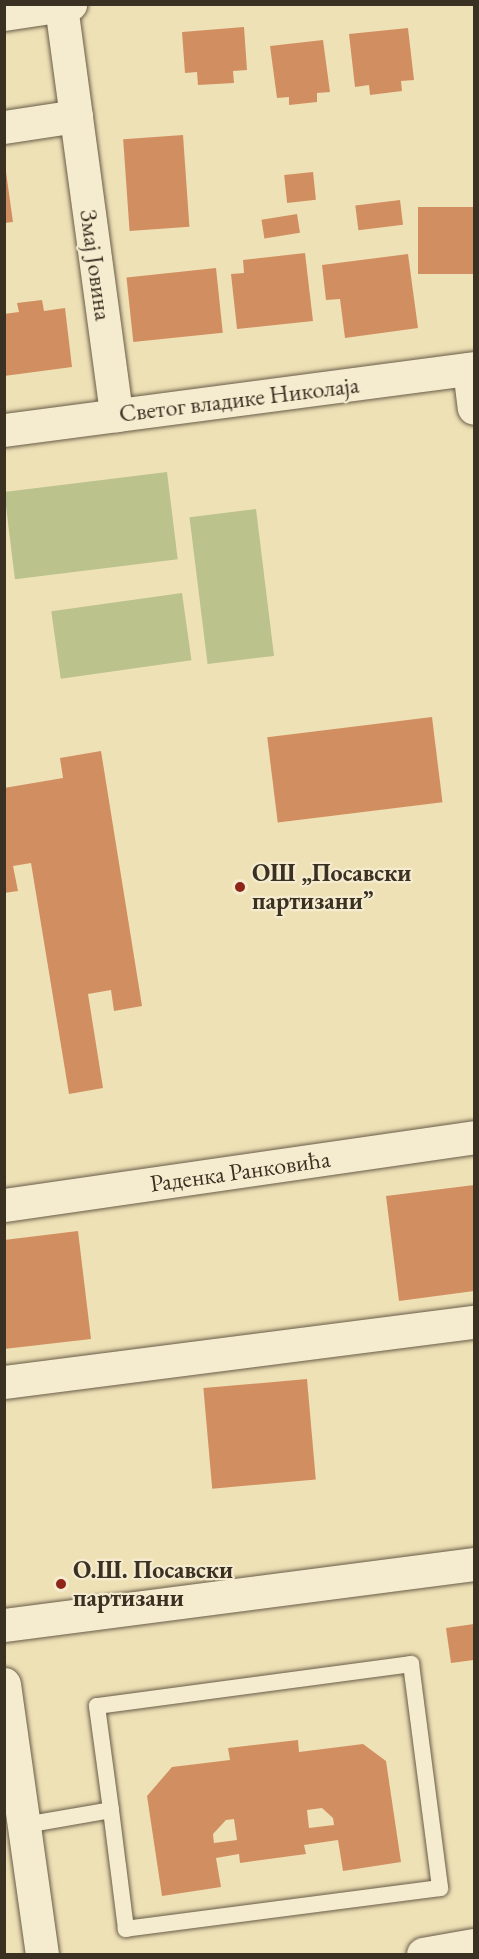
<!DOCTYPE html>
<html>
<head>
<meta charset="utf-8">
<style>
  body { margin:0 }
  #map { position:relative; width:479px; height:1959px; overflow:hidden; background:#efe1b6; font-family:"EB Garamond",serif }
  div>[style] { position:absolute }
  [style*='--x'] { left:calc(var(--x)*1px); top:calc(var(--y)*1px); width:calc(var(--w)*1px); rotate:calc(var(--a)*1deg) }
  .green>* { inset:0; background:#bcc28c; transform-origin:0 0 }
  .building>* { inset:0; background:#d18f61; transform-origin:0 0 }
  .roads { filter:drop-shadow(0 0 2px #685d48) drop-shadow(0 0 2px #685d48) }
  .lane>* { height:16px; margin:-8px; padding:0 8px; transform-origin:8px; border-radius:8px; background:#f5ecd0 }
  .street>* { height:33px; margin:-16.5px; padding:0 16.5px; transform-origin:16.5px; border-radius:16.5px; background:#f5ecd0 }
  .secondary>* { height:33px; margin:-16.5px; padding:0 16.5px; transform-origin:16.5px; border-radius:16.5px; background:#f5ecd0 }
  .dots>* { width:16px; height:16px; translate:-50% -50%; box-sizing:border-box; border:3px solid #f5ecd0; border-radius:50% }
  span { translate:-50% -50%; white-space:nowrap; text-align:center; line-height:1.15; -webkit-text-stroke:4.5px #f5ecd0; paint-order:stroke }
  .street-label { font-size:24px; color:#3b3123 }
  .poi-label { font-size:24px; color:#3b3123; font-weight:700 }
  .left { translate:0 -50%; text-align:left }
  .frame { position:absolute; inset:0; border:6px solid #3b3123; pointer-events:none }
</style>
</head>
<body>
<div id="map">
  <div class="green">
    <i style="left:167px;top:472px;width:88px;height:164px;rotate:83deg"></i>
    <i style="left:256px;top:509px;width:148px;height:67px;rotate:83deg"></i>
    <i style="left:182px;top:593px;width:68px;height:132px;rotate:82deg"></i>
  </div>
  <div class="building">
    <i style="clip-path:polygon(244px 27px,247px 70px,233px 71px,234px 83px,198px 85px,197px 72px,185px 73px,182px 32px)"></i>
    <i style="clip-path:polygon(408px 28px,414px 80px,401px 81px,402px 91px,370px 95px,369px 85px,355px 87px,349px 34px)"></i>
    <i style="clip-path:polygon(323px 40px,330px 92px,317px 93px,317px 102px,289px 105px,289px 97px,277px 98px,270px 46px)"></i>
    <i style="left:183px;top:135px;width:92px;height:60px;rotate:86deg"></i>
    <i style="clip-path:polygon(4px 158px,13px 222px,4px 223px)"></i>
    <i style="left:313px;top:172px;width:28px;height:29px;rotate:84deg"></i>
    <i style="left:400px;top:200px;width:25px;height:45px;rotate:83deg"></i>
    <i style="left:474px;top:207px;width:67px;height:56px;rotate:90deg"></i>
    <i style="left:297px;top:214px;width:19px;height:36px;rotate:81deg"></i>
    <i style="clip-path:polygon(305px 253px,313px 321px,237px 329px,231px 274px,244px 273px,243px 260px)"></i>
    <i style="clip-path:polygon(408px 254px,418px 328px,345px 338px,340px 299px,326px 300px,322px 265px)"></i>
    <i style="left:216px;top:268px;width:65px;height:90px;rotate:84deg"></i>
    <i style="clip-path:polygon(42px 300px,44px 311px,65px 308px,72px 367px,4px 376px,4px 314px,19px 312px,17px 303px)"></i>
    <i style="left:432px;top:717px;width:86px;height:166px;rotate:83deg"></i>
    <i style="clip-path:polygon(101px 751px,142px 1006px,114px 1011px,111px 990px,88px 994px,103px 1088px,69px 1094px,31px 863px,13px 866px,18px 891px,4px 893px,4px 788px,63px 778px,60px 758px)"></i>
    <i style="clip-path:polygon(474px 1185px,474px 1291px,399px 1301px,386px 1196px)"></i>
    <i style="clip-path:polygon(78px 1231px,91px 1339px,4px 1349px,4px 1240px)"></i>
    <i style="left:307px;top:1379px;width:101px;height:104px;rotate:85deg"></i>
    <i style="clip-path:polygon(474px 1624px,474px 1660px,451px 1663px,446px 1628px)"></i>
    <i style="clip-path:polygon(evenodd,298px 1740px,299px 1752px,363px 1744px,386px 1761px,401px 1862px,343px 1871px,338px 1840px,304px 1845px,306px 1854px,240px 1863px,239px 1854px,216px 1858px,221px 1887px,162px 1896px,147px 1796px,172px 1767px,230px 1760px,228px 1748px,298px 1740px,322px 1808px,333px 1818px,334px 1825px,309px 1828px,307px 1810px,322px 1808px,298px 1740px,234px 1819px,237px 1840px,214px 1843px,213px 1834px,226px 1820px,234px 1819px)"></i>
  </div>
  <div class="roads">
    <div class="lane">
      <i style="--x:25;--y:1825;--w:87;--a:-9.9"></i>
      <i style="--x:111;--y:1810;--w:105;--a:-97.7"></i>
      <i style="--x:97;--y:1706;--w:317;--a:-7.6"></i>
      <i style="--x:411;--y:1664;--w:226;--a:82.6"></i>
      <i style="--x:440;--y:1888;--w:317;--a:172.6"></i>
      <i style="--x:126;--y:1929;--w:120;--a:-97.2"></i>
    </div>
    <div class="street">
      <i style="--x:61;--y:6;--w:413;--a:82.3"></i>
      <i style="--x:4;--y:14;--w:67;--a:-8.6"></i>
      <i style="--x:4;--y:127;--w:73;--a:-8.7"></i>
      <i style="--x:469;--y:369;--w:39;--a:83"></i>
      <i style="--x:4;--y:430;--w:474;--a:-7.5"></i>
      <i style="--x:4;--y:1205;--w:475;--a:-8.2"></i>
      <i style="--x:4;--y:1382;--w:474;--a:-7.3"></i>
      <i style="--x:4;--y:1684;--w:273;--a:82"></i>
      <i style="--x:423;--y:1954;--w:52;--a:-10"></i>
    </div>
    <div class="secondary">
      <i style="--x:4;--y:1625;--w:474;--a:-7.4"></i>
    </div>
  </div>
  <div class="dots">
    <i style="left:240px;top:887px;background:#8f2418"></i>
    <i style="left:61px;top:1584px;background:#8f2418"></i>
  </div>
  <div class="street-label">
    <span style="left:96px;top:265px;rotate:82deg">Змај Јовина</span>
    <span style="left:239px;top:399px;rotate:-7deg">Светог владике Николаја</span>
    <span style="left:240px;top:1171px;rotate:-8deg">Раденка Ранковића</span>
  </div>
  <div class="poi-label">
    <span class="left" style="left:252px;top:887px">ОШ „Посавски<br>партизани”</span>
    <span class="left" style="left:73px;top:1584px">О.Ш. Посавски<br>партизани</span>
  </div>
  <div class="frame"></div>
</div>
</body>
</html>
